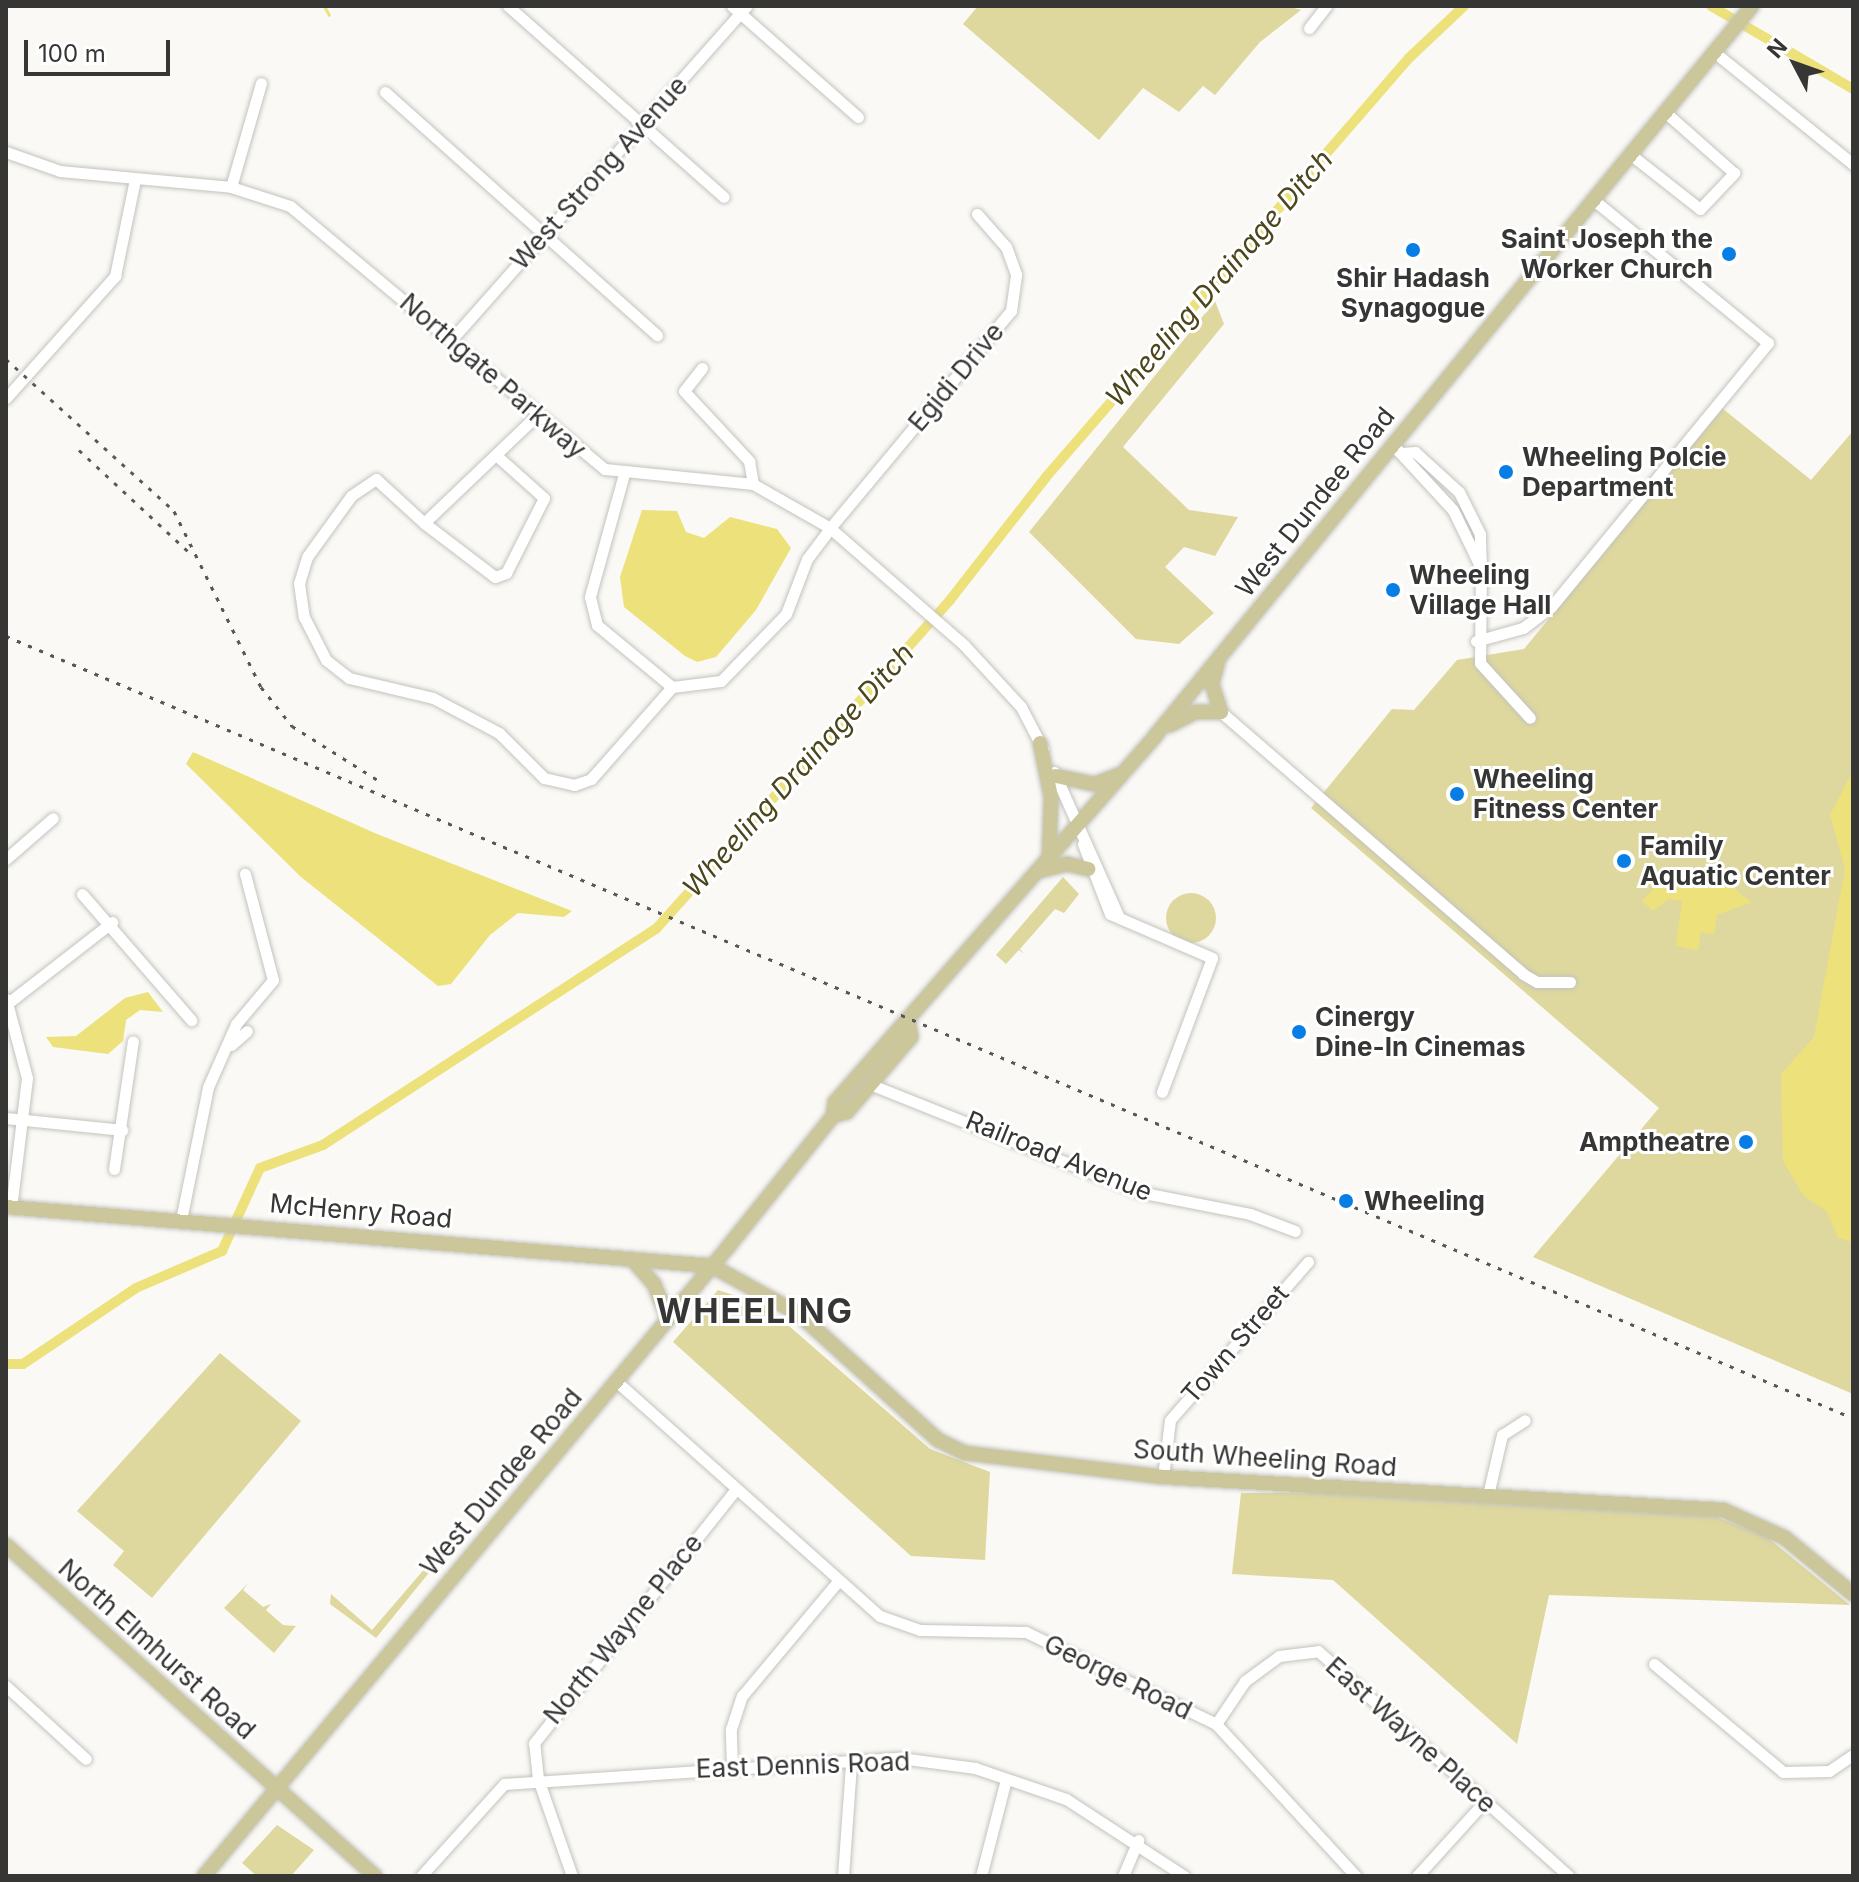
<!DOCTYPE html>
<html>
<head>
<meta charset="utf-8">
<style>
  body { margin:0 }
  #map { position:relative; width:1859px; height:1882px; overflow:hidden; background:#faf9f5; font-family:Inter,sans-serif }
  div>[style] { position:absolute }
  [style*='--x'] { left:calc(var(--x)*1px); top:calc(var(--y)*1px); width:calc(var(--w)*1px); rotate:calc(var(--a)*1deg) }
  .green>* { inset:0; background:#ded89e }
  .round { border-radius:50% }
  .water>* { inset:0; background:#ece17b }
  .stream>* { height:3px; margin:-1.5px; padding:0 1.5px; transform-origin:1.5px; border-radius:1.5px; background:#ece17b }
  .canal>* { height:10px; margin:-5px; padding:0 5px; transform-origin:5px; border-radius:5px; background:#ece17b }
  .roads { filter:drop-shadow(0 0 2px #c3c3be) drop-shadow(0 0 2px #c3c3be) }
  .minor>* { height:11px; margin:-5.5px; padding:0 5.5px; transform-origin:5.5px; border-radius:5.5px; background:#fff }
  .major>* { height:14px; margin:-7px; padding:0 7px; transform-origin:7px; border-radius:7px; background:#ccc79b }
  .rail>* { height:3px; margin-top:-1.5px; transform-origin:0; background:repeating-linear-gradient(90deg,#585756 0 4px,transparent 0 12px) }
  .dots>* { width:22px; height:22px; translate:-50% -50%; box-sizing:border-box; border:4px solid #fff; border-radius:50% }
  span { translate:-50% -50%; white-space:nowrap; text-align:center; line-height:1.15; -webkit-text-stroke:6px #fff; paint-order:stroke }
  .street-label { font-size:26px; color:#363635 }
  .poi-label { font-size:26px; color:#363635; font-weight:700 }
  .right { translate:-100% -50%; text-align:right }
  .left { translate:0 -50%; text-align:left }
  .water-label { font-size:28px; color:#4b461c; font-style:italic }
  .district-label { font-size:34px; color:#363635; font-weight:700; letter-spacing:2px }
  .frame { position:absolute; inset:0; border:8px solid #363635; pointer-events:none }
  .north { position:absolute; left:1755px; top:24px; width:80px; height:80px; -webkit-text-stroke:6px #fff; paint-order:stroke; rotate:311deg; font-size:22px; font-weight:700; line-height:32px; text-align:center; color:#363635 }
  .north::after { content:''; display:block; margin:auto; width:28px; height:36px; background:#363635; clip-path:polygon(50% 0,100% 100%,50% 72%,0 100%) }
  .scale { position:absolute; left:24px; top:40px; width:146px; height:36px; box-sizing:border-box; border:4px solid #363635; border-top:0; padding-left:10px; font-size:24px; line-height:28px; white-space:nowrap; color:#363635; -webkit-text-stroke:6px #fff; paint-order:stroke }
</style>
</head>
<body>
<div id="map">
  <div class="green">
    <i style="clip-path:polygon(978px 6px,1287px 6px,1301px 10px,1260px 42px,1215px 95px,1203px 86px,1179px 112px,1143px 88px,1099px 140px,963px 24px)"></i>
    <i style="clip-path:polygon(1215px 301px,1224px 324px,1123px 447px,1189px 510px,1238px 517px,1215px 556px,1184px 547px,1165px 567px,1214px 613px,1179px 644px,1136px 639px,1029px 532px)"></i>
    <i style="clip-path:polygon(1722px 408px,1811px 480px,1853px 431px,1853px 1394px,1533px 1257px,1659px 1108px,1311px 808px,1392px 709px,1414px 710px,1457px 660px,1524px 649px)"></i>
    <i style="clip-path:polygon(1063px 877px,1079px 894px,1064px 913px,1055px 909px,1020px 949px,1024px 954px,1019px 950px,1006px 964px,996px 955px)"></i>
    <i class="round" style="left:1166px;top:893px;width:50px;height:50px"></i>
    <i style="clip-path:polygon(718px 1290px,765px 1305px,930px 1449px,990px 1472px,985px 1560px,911px 1556px,673px 1342px)"></i>
    <i style="clip-path:polygon(220px 1353px,301px 1421px,152px 1598px,113px 1565px,124px 1551px,77px 1511px)"></i>
    <i style="clip-path:polygon(1324px 1492px,1714px 1516px,1767px 1537px,1850px 1605px,1549px 1595px,1517px 1744px,1333px 1580px,1232px 1574px,1241px 1493px)"></i>
    <i style="clip-path:polygon(439px 1552px,445px 1553px,376px 1638px,330px 1604px,331px 1594px,372px 1630px)"></i>
    <i style="clip-path:polygon(248px 1583px,243px 1590px,263px 1607px,271px 1604px,266px 1610px,283px 1625px,296px 1626px,274px 1653px,224px 1608px)"></i>
    <i style="clip-path:polygon(277px 1825px,314px 1850px,291px 1876px,257px 1876px,242px 1863px)"></i>
  </div>
  <div class="water">
    <i style="clip-path:polygon(642px 510px,677px 511px,686px 532px,704px 538px,730px 517px,777px 529px,791px 548px,756px 610px,716px 657px,697px 662px,685px 656px,624px 607px,620px 577px)"></i>
    <i style="clip-path:polygon(193px 752px,377px 834px,572px 911px,564px 917px,518px 913px,490px 935px,451px 984px,438px 986px,301px 877px,186px 764px)"></i>
    <i style="clip-path:polygon(1853px 770px,1853px 1242px,1838px 1238px,1827px 1212px,1803px 1195px,1783px 1161px,1781px 1074px,1814px 1037px,1845px 869px,1830px 815px)"></i>
    <i style="clip-path:polygon(1667px 875px,1688px 884px,1722px 878px,1751px 902px,1717px 915px,1714px 934px,1701px 932px,1698px 950px,1676px 946px,1682px 901px,1669px 899px,1653px 911px,1642px 901px)"></i>
    <i style="clip-path:polygon(148px 992px,163px 1012px,140px 1010px,126px 1020px,123px 1041px,108px 1054px,53px 1047px,46px 1037px,76px 1036px,125px 998px)"></i>
  </div>
  <div class="stream">
    <i style="--x:324;--y:6;--w:10;--a:61"></i>
    <i style="--x:1853;--y:1428;--w:28;--a:90"></i>
  </div>
  <div class="canal">
    <i style="--x:1711;--y:6;--w:164;--a:30.3"></i>
    <i style="--x:6;--y:1364;--w:17;--a:0"></i>
    <i style="--x:23;--y:1364;--w:136;--a:-33.9"></i>
    <i style="--x:136;--y:1288;--w:94;--a:-23.3"></i>
    <i style="--x:222;--y:1251;--w:91;--a:-65.4"></i>
    <i style="--x:260;--y:1168;--w:67;--a:-20.1"></i>
    <i style="--x:323;--y:1145;--w:397;--a:-33"></i>
    <i style="--x:656;--y:929;--w:441;--a:-48.2"></i>
    <i style="--x:950;--y:600;--w:156;--a:-52"></i>
    <i style="--x:1046;--y:477;--w:554;--a:-49.1"></i>
    <i style="--x:1409;--y:58;--w:76;--a:-43.4"></i>
  </div>
  <div class="roads">
    <div class="minor">
      <i style="--x:508;--y:6;--w:288;--a:41.5"></i>
      <i style="--x:732;--y:6;--w:168;--a:41.4"></i>
      <i style="--x:1309;--y:28;--w:28;--a:-52"></i>
      <i style="--x:1714;--y:52;--w:179;--a:38.9"></i>
      <i style="--x:385;--y:92;--w:365;--a:41.8"></i>
      <i style="--x:6;--y:152;--w:57;--a:19.4"></i>
      <i style="--x:60;--y:171;--w:172;--a:5.3"></i>
      <i style="--x:231;--y:187;--w:62;--a:17.9"></i>
      <i style="--x:290;--y:206;--w:410;--a:39.9"></i>
      <i style="--x:605;--y:469;--w:149;--a:5.8"></i>
      <i style="--x:753;--y:484;--w:89;--a:29.7"></i>
      <i style="--x:830;--y:528;--w:178;--a:41.1"></i>
      <i style="--x:964;--y:645;--w:84;--a:47.4"></i>
      <i style="--x:1021;--y:707;--w:47;--a:62.4"></i>
      <i style="--x:1630;--y:154;--w:89;--a:38.2"></i>
      <i style="--x:1700;--y:209;--w:50;--a:-46.6"></i>
      <i style="--x:1734;--y:173;--w:92;--a:-138.5"></i>
      <i style="--x:231;--y:187;--w:108;--a:-73.9"></i>
      <i style="--x:451;--y:340;--w:446;--a:-48.5"></i>
      <i style="--x:702;--y:368;--w:29;--a:128"></i>
      <i style="--x:684;--y:391;--w:96;--a:47.1"></i>
      <i style="--x:749;--y:461;--w:23;--a:80"></i>
      <i style="--x:6;--y:398;--w:164;--a:-48.2"></i>
      <i style="--x:115;--y:276;--w:99;--a:-78.3"></i>
      <i style="--x:537;--y:415;--w:156;--a:136.3"></i>
      <i style="--x:424;--y:523;--w:65;--a:-137.5"></i>
      <i style="--x:376;--y:479;--w:30;--a:146"></i>
      <i style="--x:351;--y:496;--w:75;--a:125.8"></i>
      <i style="--x:307;--y:557;--w:27;--a:107"></i>
      <i style="--x:299;--y:583;--w:34;--a:82"></i>
      <i style="--x:304;--y:617;--w:48;--a:62.9"></i>
      <i style="--x:326;--y:660;--w:29;--a:38"></i>
      <i style="--x:349;--y:678;--w:86;--a:13.4"></i>
      <i style="--x:433;--y:698;--w:75;--a:27.9"></i>
      <i style="--x:499;--y:733;--w:64;--a:45"></i>
      <i style="--x:544;--y:778;--w:31;--a:13"></i>
      <i style="--x:574;--y:785;--w:18;--a:-19"></i>
      <i style="--x:591;--y:779;--w:123;--a:-48.6"></i>
      <i style="--x:1393;--y:445;--w:88;--a:47.3"></i>
      <i style="--x:1453;--y:510;--w:64;--a:64.2"></i>
      <i style="--x:1481;--y:568;--w:34;--a:-92"></i>
      <i style="--x:1480;--y:534;--w:47;--a:-116.6"></i>
      <i style="--x:1459;--y:492;--w:59;--a:-137.7"></i>
      <i style="--x:1415;--y:452;--w:13;--a:176"></i>
      <i style="--x:624;--y:474;--w:128;--a:105.5"></i>
      <i style="--x:590;--y:597;--w:29;--a:76"></i>
      <i style="--x:597;--y:625;--w:97;--a:39.6"></i>
      <i style="--x:672;--y:687;--w:49;--a:-7"></i>
      <i style="--x:721;--y:681;--w:93;--a:-45.9"></i>
      <i style="--x:786;--y:614;--w:59;--a:-69.1"></i>
      <i style="--x:807;--y:559;--w:39;--a:-53"></i>
      <i style="--x:830;--y:528;--w:283;--a:-50.2"></i>
      <i style="--x:1011;--y:311;--w:37;--a:-82"></i>
      <i style="--x:1016;--y:274;--w:29;--a:-110"></i>
      <i style="--x:1006;--y:247;--w:44;--a:-131.3"></i>
      <i style="--x:424;--y:523;--w:89;--a:37.3"></i>
      <i style="--x:495;--y:577;--w:12;--a:-20"></i>
      <i style="--x:506;--y:573;--w:84;--a:-63.1"></i>
      <i style="--x:544;--y:498;--w:63;--a:-138.2"></i>
      <i style="--x:1481;--y:568;--w:95;--a:90.6"></i>
      <i style="--x:1480;--y:663;--w:74;--a:47.7"></i>
      <i style="--x:1476;--y:641;--w:49;--a:-15.5"></i>
      <i style="--x:1523;--y:628;--w:35;--a:-37"></i>
      <i style="--x:1551;--y:607;--w:342;--a:-50.6"></i>
      <i style="--x:1768;--y:343;--w:227;--a:-140.6"></i>
      <i style="--x:1221;--y:712;--w:400;--a:40.9"></i>
      <i style="--x:1523;--y:974;--w:16;--a:30"></i>
      <i style="--x:1537;--y:982;--w:33;--a:0"></i>
      <i style="--x:1054;--y:772;--w:159;--a:65.9"></i>
      <i style="--x:1083;--y:844;--w:75;--a:68.9"></i>
      <i style="--x:1110;--y:914;--w:111;--a:23.3"></i>
      <i style="--x:1212;--y:958;--w:143;--a:110.5"></i>
      <i style="--x:6;--y:859;--w:62;--a:-41.1"></i>
      <i style="--x:82;--y:894;--w:167;--a:49.1"></i>
      <i style="--x:6;--y:999;--w:82;--a:75.1"></i>
      <i style="--x:27;--y:1078;--w:131;--a:97"></i>
      <i style="--x:8;--y:1003;--w:132;--a:-37.9"></i>
      <i style="--x:231;--y:1045;--w:21;--a:-41"></i>
      <i style="--x:872;--y:1085;--w:288;--a:21.8"></i>
      <i style="--x:1139;--y:1192;--w:113;--a:11.2"></i>
      <i style="--x:1250;--y:1214;--w:48;--a:20.7"></i>
      <i style="--x:6;--y:1118;--w:117;--a:5.9"></i>
      <i style="--x:114;--y:1169;--w:129;--a:-81.6"></i>
      <i style="--x:181;--y:1220;--w:136;--a:-78.5"></i>
      <i style="--x:208;--y:1087;--w:69;--a:-66"></i>
      <i style="--x:236;--y:1024;--w:57;--a:-49.9"></i>
      <i style="--x:273;--y:980;--w:110;--a:-104.8"></i>
      <i style="--x:616;--y:1381;--w:353;--a:41.7"></i>
      <i style="--x:880;--y:1616;--w:42;--a:19.3"></i>
      <i style="--x:920;--y:1630;--w:106;--a:1.1"></i>
      <i style="--x:1026;--y:1632;--w:211;--a:25.8"></i>
      <i style="--x:1216;--y:1724;--w:207;--a:47.4"></i>
      <i style="--x:1163;--y:1477;--w:57;--a:-83"></i>
      <i style="--x:1170;--y:1420;--w:210;--a:-48.9"></i>
      <i style="--x:1488;--y:1495;--w:62;--a:-76.9"></i>
      <i style="--x:1502;--y:1435;--w:27;--a:-33"></i>
      <i style="--x:1654;--y:1664;--w:168;--a:39.9"></i>
      <i style="--x:1783;--y:1772;--w:46;--a:-1.2"></i>
      <i style="--x:1829;--y:1771;--w:29;--a:-34"></i>
      <i style="--x:6;--y:1686;--w:108;--a:42.4"></i>
      <i style="--x:1216;--y:1724;--w:52;--a:-56"></i>
      <i style="--x:1245;--y:1681;--w:42;--a:-36.3"></i>
      <i style="--x:1279;--y:1656;--w:39;--a:-7"></i>
      <i style="--x:1318;--y:1651;--w:337;--a:41.9"></i>
      <i style="--x:732;--y:1766;--w:37;--a:-92"></i>
      <i style="--x:731;--y:1729;--w:35;--a:-72"></i>
      <i style="--x:742;--y:1696;--w:150;--a:-50.1"></i>
      <i style="--x:421;--y:1876;--w:124;--a:-47.9"></i>
      <i style="--x:504;--y:1784;--w:397;--a:-3.8"></i>
      <i style="--x:900;--y:1758;--w:76;--a:7.6"></i>
      <i style="--x:975;--y:1768;--w:96;--a:18.8"></i>
      <i style="--x:1066;--y:1799;--w:141;--a:33.1"></i>
      <i style="--x:572;--y:1876;--w:103;--a:-109.3"></i>
      <i style="--x:538;--y:1779;--w:36;--a:-96"></i>
      <i style="--x:534;--y:1743;--w:325;--a:-51.5"></i>
      <i style="--x:843;--y:1876;--w:112;--a:-85.9"></i>
      <i style="--x:981;--y:1876;--w:100;--a:-75.5"></i>
      <i style="--x:1123;--y:1876;--w:39;--a:-67"></i>
      <i style="--x:1417;--y:1876;--w:100;--a:-47.8"></i>
    </div>
    <div class="major">
      <i style="--x:1170;--y:725;--w:28;--a:-27"></i>
      <i style="--x:1195;--y:712;--w:26;--a:0"></i>
      <i style="--x:1221;--y:712;--w:29;--a:-108"></i>
      <i style="--x:1212;--y:684;--w:23;--a:-75"></i>
      <i style="--x:1040;--y:743;--w:55;--a:78.5"></i>
      <i style="--x:1051;--y:797;--w:63;--a:91.8"></i>
      <i style="--x:1056;--y:776;--w:40;--a:12"></i>
      <i style="--x:1095;--y:784;--w:28;--a:-21"></i>
      <i style="--x:1039;--y:871;--w:29;--a:-14"></i>
      <i style="--x:1067;--y:864;--w:22;--a:13"></i>
      <i style="--x:833;--y:1116;--w:15;--a:-16"></i>
      <i style="--x:847;--y:1112;--w:99;--a:-49.5"></i>
      <i style="--x:911;--y:1037;--w:13;--a:-99"></i>
      <i style="--x:6;--y:1207;--w:708;--a:4.78"></i>
      <i style="--x:712;--y:1266;--w:99;--a:28.9"></i>
      <i style="--x:799;--y:1314;--w:188;--a:42.2"></i>
      <i style="--x:938;--y:1440;--w:30;--a:26"></i>
      <i style="--x:965;--y:1453;--w:199;--a:6.9"></i>
      <i style="--x:1163;--y:1477;--w:561;--a:3.37"></i>
      <i style="--x:1723;--y:1510;--w:68;--a:24.3"></i>
      <i style="--x:1785;--y:1538;--w:88;--a:39.5"></i>
      <i style="--x:632;--y:1259;--w:33;--a:49"></i>
      <i style="--x:654;--y:1284;--w:38;--a:68"></i>
      <i style="--x:6;--y:1545;--w:496;--a:41.9"></i>
      <i style="--x:204;--y:1876;--w:819;--a:-50.2"></i>
      <i style="--x:728;--y:1247;--w:168;--a:-51.3"></i>
      <i style="--x:833;--y:1116;--w:14;--a:-82"></i>
      <i style="--x:835;--y:1102;--w:486;--a:-48.8"></i>
      <i style="--x:1155;--y:736;--w:943;--a:-50.72"></i>
    </div>
  </div>
  <div class="rail">
    <i style="--x:6;--y:359;--w:227;--a:42.1"></i>
    <i style="--x:174;--y:511;--w:196;--a:63.7"></i>
    <i style="--x:261;--y:687;--w:50;--a:51.5"></i>
    <i style="--x:292;--y:726;--w:105;--a:32.2"></i>
    <i style="--x:79;--y:450;--w:156;--a:42.9"></i>
    <i style="--x:6;--y:636;--w:2006;--a:22.95"></i>
  </div>
  <div class="dots">
    <i style="left:1413px;top:250px;background:#067ee5"></i>
    <i style="left:1729px;top:254px;background:#067ee5"></i>
    <i style="left:1506px;top:472px;background:#067ee5"></i>
    <i style="left:1393px;top:590px;background:#067ee5"></i>
    <i style="left:1457px;top:794px;background:#067ee5"></i>
    <i style="left:1624px;top:861px;background:#067ee5"></i>
    <i style="left:1299px;top:1032px;background:#067ee5"></i>
    <i style="left:1746px;top:1142px;background:#067ee5"></i>
    <i style="left:1346px;top:1201px;background:#067ee5"></i>
  </div>
  <div class="street-label">
    <span style="left:599px;top:173px;rotate:-48deg">West Strong Avenue</span>
    <span style="left:493px;top:376px;rotate:41deg">Northgate Parkway</span>
    <span style="left:956px;top:377px;rotate:-50deg">Egidi Drive</span>
    <span style="left:1315px;top:502px;rotate:-51deg">West Dundee Road</span>
    <span style="left:1059px;top:1156px;rotate:22deg">Railroad Avenue</span>
    <span style="left:361px;top:1211px;rotate:5deg">McHenry Road</span>
    <span style="left:1235px;top:1344px;rotate:-49deg">Town Street</span>
    <span style="left:1265px;top:1458px;rotate:4deg">South Wheeling Road</span>
    <span style="left:501px;top:1482px;rotate:-50deg">West Dundee Road</span>
    <span style="left:623px;top:1629px;rotate:-51deg">North Wayne Place</span>
    <span style="left:157px;top:1649px;rotate:42deg">North Elmhurst Road</span>
    <span style="left:1118px;top:1677px;rotate:26deg">George Road</span>
    <span style="left:1411px;top:1735px;rotate:42deg">East Wayne Place</span>
    <span style="left:803px;top:1765px;rotate:-2deg">East Dennis Road</span>
  </div>
  <div class="poi-label">
    <span class="right" style="left:1713px;top:254px">Saint Joseph the<br>Worker Church</span>
    <span style="left:1413px;top:293px">Shir Hadash<br>Synagogue</span>
    <span class="left" style="left:1522px;top:472px">Wheeling Polcie<br>Department</span>
    <span class="left" style="left:1409px;top:590px">Wheeling<br>Village Hall</span>
    <span class="left" style="left:1473px;top:794px">Wheeling<br>Fitness Center</span>
    <span class="left" style="left:1640px;top:861px">Family<br>Aquatic Center</span>
    <span class="left" style="left:1315px;top:1032px">Cinergy<br>Dine-In Cinemas</span>
    <span class="right" style="left:1730px;top:1142px">Amptheatre</span>
    <span class="left" style="left:1364px;top:1201px">Wheeling</span>
  </div>
  <div class="water-label">
    <span style="left:1219px;top:278px;rotate:-49deg">Wheeling Drainage Ditch</span>
    <span style="left:798px;top:770px;rotate:-48deg">Wheeling Drainage Ditch</span>
  </div>
  <div class="district-label">
    <span style="left:755px;top:1311px">WHEELING</span>
  </div>
  <div class="frame"></div>
  <div class="north">N</div>
  <div class="scale">100 m</div>
</div>
</body>
</html>
